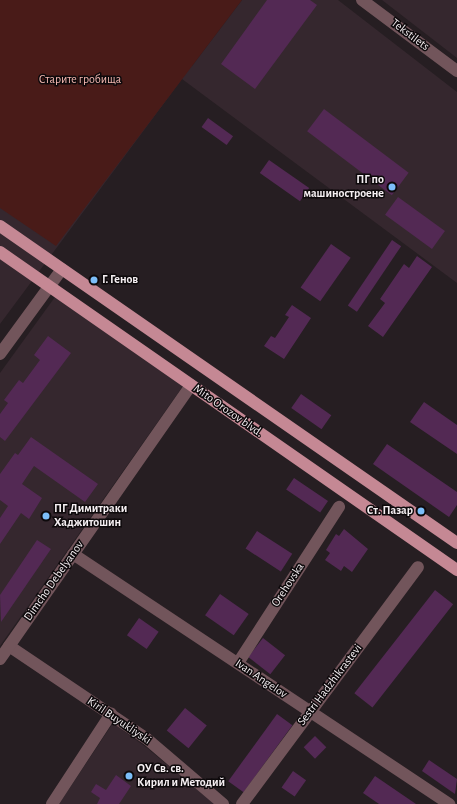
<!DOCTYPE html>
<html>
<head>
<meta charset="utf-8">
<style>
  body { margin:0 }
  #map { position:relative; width:457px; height:804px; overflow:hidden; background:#261e22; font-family:"Alegreya Sans",sans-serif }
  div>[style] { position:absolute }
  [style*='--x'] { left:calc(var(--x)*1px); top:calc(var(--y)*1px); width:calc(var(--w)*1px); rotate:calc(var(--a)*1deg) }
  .built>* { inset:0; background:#35272e }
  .green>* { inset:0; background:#491b18 }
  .building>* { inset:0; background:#532954; transform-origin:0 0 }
  .minor>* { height:12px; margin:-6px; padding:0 6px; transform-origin:6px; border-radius:6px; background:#72555b }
  .major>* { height:12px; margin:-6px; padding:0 6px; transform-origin:6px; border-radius:6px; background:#c58894 }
  .dots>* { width:11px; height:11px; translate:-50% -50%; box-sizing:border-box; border:2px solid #0d090b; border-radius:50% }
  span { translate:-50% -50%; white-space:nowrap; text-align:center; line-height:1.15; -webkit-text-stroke:3px #0d090b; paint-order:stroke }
  .street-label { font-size:12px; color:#f5eff2 }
  .park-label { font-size:12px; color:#f4b8b1 }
  .poi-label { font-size:12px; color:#f5eff2; font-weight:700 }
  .right { translate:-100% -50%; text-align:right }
  .left { translate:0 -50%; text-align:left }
</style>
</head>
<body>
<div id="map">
  <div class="built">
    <i style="clip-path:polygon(0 0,192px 66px,242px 0,338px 0,457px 92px,457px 283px,182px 79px,0 324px)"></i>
    <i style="clip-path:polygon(382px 0,457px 0,457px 58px)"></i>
    <i style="clip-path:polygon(55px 297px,183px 386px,0 646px,0 373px)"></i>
    <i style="clip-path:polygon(113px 723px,147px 748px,215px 804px,59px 804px)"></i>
  </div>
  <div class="green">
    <i style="clip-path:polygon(0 0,242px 0,56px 246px,0 208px)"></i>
  </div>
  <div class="building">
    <i style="clip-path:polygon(267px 0,310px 0,317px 5px,255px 89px,221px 64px)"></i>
    <i style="left:324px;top:109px;width:106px;height:28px;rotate:37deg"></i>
    <i style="left:208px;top:118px;width:31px;height:11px;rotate:36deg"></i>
    <i style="left:269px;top:160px;width:49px;height:16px;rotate:35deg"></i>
    <i style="left:398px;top:197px;width:58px;height:22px;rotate:36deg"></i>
    <i style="left:392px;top:240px;width:11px;height:79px;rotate:34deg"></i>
    <i style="left:331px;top:244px;width:24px;height:53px;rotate:35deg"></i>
    <i style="clip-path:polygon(417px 256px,432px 267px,383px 337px,368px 326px,385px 303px,380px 299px,404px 264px,409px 268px)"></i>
    <i style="clip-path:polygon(292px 305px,311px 318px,284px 359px,264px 346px,271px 336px,275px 338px,289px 317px,285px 315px)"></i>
    <i style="clip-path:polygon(48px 336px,71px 353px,5px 441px,0 437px,0 414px,8px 403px,4px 400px,19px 380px,23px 383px,40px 360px,34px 355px)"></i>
    <i style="left:301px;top:394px;width:37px;height:17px;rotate:35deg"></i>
    <i style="clip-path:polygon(424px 402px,457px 425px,457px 454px,410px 422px)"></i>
    <i style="clip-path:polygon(31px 437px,98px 484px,85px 502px,34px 466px,22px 484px,42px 498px,29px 519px,21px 513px,0 544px,0 518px,8px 506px,0 500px,0 474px,15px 453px,18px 455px)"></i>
    <i style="clip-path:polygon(387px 444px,457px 492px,457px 505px,449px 517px,373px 464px)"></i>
    <i style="left:294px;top:478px;width:41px;height:14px;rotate:34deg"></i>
    <i style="clip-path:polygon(344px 529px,368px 549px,352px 572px,344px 566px,341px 571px,325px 560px,330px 553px,326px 550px,336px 534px,339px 536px)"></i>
    <i style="left:257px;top:531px;width:42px;height:21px;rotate:33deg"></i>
    <i style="clip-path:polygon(37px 540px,51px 549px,1px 622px,0 595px)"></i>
    <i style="left:435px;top:590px;width:23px;height:131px;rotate:38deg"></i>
    <i style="left:220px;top:594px;width:35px;height:26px;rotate:35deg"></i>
    <i style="left:139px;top:618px;width:24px;height:21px;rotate:35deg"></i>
    <i style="left:263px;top:638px;width:28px;height:24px;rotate:38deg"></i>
    <i style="left:185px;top:708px;width:28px;height:29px;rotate:39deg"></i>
    <i style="left:277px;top:714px;width:19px;height:83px;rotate:36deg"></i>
    <i style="left:315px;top:736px;width:16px;height:16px;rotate:45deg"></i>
    <i style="clip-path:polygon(429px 760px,457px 779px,455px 794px,422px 771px)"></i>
    <i style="left:293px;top:771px;width:16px;height:20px;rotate:35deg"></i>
    <i style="clip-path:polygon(116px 775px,131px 786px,119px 804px,97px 804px,100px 798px,91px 792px,96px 784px,106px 790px)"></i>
    <i style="clip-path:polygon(375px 776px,416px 804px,379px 804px,363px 793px)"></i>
  </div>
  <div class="minor">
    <i style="--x:362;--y:0;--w:119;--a:36.8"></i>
    <i style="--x:0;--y:354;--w:105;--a:-53.9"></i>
    <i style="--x:73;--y:554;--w:452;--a:33.6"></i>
    <i style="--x:9;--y:646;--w:166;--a:34"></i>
    <i style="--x:147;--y:739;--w:100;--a:40.5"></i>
    <i style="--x:0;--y:659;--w:334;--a:-55.1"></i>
    <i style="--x:238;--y:663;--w:186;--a:-57.1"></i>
    <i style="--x:52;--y:804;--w:108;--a:-56.8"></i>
    <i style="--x:242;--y:804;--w:295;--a:-53.4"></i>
  </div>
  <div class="major">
    <i style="--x:0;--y:226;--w:556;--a:34.75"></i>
    <i style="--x:0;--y:252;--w:557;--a:34.83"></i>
  </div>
  <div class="dots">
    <i style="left:392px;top:187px;background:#7cbef9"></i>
    <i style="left:94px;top:280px;background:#7cbef9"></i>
    <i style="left:421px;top:511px;background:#7cbef9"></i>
    <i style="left:46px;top:516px;background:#7cbef9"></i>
    <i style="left:129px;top:776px;background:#7cbef9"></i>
  </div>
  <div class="street-label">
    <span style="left:410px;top:35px;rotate:37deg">Tekstilets</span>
    <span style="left:228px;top:411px;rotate:35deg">Mito Orozov blvd.</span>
    <span style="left:54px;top:581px;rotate:-55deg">Dimcho Debelyanov</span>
    <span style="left:288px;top:585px;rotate:-57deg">Orehovska</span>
    <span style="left:261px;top:679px;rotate:34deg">Ivan Angelov</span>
    <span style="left:330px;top:685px;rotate:-53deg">Sestri Hadzhikrastevi</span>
    <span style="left:119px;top:721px;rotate:34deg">Kiril Buyukliyski</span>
  </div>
  <div class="park-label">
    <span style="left:80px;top:80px">Старите гробища</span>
  </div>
  <div class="poi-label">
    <span class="right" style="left:384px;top:187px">ПГ по<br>машиностроене</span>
    <span class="left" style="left:102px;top:280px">Г. Генов</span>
    <span class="left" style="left:54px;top:516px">ПГ Димитраки<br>Хаджитошин</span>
    <span class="right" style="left:413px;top:511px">Ст. Пазар</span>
    <span class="left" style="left:137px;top:776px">ОУ Св. св.<br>Кирил и Методий</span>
  </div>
</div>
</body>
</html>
